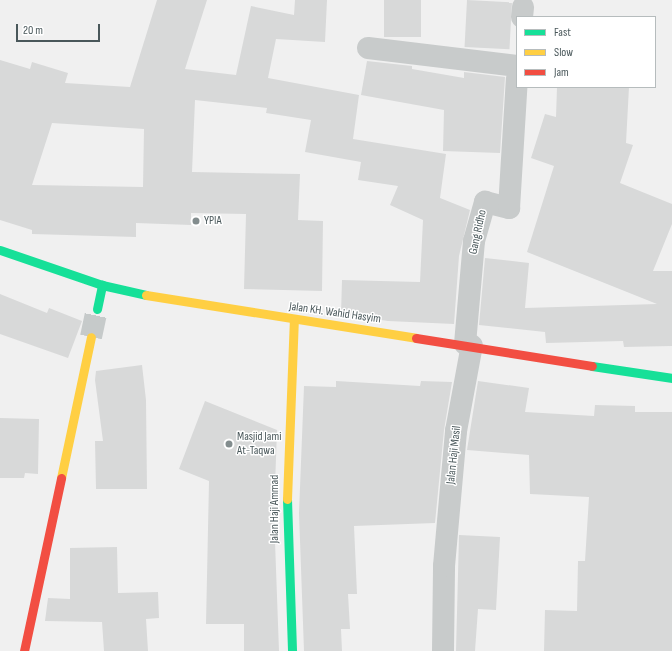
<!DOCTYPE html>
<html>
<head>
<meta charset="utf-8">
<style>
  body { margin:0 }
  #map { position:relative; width:672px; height:651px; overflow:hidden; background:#f0f0f0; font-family:"Sofia Sans Condensed",sans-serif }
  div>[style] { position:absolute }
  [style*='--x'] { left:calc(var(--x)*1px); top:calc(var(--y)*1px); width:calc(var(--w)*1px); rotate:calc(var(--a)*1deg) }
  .building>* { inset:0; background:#d8d9d9; transform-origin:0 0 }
  .secondary-tunnel>* { height:22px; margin-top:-11px; transform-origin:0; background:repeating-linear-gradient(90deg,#c6caca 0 22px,transparent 0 33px) }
  .street>* { height:22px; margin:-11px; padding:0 11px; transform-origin:11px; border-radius:11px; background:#c8cbcb }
  .fast>* { height:9px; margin:-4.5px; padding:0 4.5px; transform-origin:4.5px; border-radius:4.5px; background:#16e098 }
  .slow>* { height:9px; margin:-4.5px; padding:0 4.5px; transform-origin:4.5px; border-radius:4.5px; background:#ffcf43 }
  .jam>* { height:9px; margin:-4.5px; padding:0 4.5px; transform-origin:4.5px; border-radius:4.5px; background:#f24e42 }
  .dots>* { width:11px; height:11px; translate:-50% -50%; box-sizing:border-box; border:2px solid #fff; border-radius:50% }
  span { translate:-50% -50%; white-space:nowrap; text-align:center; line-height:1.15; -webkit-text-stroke:3px #fff; paint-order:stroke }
  .poi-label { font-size:12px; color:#49575a }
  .left { translate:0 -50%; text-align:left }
  .street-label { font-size:12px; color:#49575a }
  .legend { position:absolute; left:516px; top:16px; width:140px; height:72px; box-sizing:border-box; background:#fff; border:1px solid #b6bcbd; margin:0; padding:5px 7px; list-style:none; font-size:12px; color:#49575a }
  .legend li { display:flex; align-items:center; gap:8px; height:20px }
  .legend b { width:20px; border:1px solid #b6bcbd }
  .scale { position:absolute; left:16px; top:24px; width:84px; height:18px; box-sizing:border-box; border:2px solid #49575a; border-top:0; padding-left:5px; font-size:12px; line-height:14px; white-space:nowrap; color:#49575a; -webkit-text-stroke:3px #fff; paint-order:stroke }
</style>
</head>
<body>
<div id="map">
  <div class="building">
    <i style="clip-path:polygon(evenodd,157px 0,207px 0,185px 69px,236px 75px,251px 6px,294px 15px,295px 0,327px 0,325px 42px,276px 39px,268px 78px,359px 95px,353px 139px,446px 154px,440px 198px,470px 210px,459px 256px,454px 324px,388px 321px,341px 314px,342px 280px,420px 282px,423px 220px,390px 205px,398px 186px,358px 180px,361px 162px,305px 152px,311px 120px,266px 113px,267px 108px,195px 100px,192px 172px,300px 174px,298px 220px,323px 221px,322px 291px,244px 289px,246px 214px,191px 213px,191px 225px,136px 223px,136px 237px,32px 234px,32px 230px,0 220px,0 60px,30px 69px,32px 62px,68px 73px,65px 83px,130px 87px,157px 0,52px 123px,144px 129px,143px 187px,32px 185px,52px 123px)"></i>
    <i style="left:384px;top:0;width:37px;height:37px"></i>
    <i style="left:467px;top:0;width:45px;height:47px;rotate:3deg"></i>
    <i style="clip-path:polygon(367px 61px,412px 66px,412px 69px,464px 78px,464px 72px,505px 77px,500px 153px,443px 151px,444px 110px,361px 95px)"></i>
    <i style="clip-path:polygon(557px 87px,629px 87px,626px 143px,633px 145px,620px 183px,672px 204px,672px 224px,653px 271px,672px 271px,672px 346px,624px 347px,623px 341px,546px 343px,545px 332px,479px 325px,485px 258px,529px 263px,525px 308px,657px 304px,527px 252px,554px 166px,531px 158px,545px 114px,556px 117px)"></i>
    <i style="clip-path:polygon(0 294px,47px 313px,49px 308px,82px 321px,68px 358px,0 334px)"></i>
    <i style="clip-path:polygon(142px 365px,146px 400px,147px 489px,96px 489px,95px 441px,103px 441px,95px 380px,96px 371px)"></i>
    <i style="clip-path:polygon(336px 381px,420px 386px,421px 381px,452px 382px,444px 430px,435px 523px,354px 526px,357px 594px,348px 594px,350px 629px,341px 629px,342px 651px,304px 651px,299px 513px,304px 386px,336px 387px)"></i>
    <i style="clip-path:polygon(478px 381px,529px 388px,525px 412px,594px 416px,595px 405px,635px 406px,635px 412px,672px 412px,672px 651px,544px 651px,545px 610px,577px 611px,578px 561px,585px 561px,589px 497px,530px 494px,529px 455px,467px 450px)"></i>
    <i style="clip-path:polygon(205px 401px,277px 430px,274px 514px,279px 651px,244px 651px,244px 624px,206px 624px,209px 481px,179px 469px)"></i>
    <i style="clip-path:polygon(0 418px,39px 419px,38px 474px,25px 473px,24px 478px,0 478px)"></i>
    <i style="clip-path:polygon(459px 535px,500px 537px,496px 610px,478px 609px,475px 651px,456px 651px)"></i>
    <i style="clip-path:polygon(117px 547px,118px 593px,158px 592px,159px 618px,146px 619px,148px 651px,104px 651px,102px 622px,45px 621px,48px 598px,70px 599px,70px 548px)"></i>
  </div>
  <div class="secondary-tunnel">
    <i style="--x:91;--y:337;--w:29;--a:-78"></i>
  </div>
  <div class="street">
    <i style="--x:522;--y:17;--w:10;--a:-84"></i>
    <i style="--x:368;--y:48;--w:150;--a:6.9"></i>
    <i style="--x:465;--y:344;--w:103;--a:-85"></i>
    <i style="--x:474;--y:241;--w:41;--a:-74.2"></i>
    <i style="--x:485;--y:202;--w:25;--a:14"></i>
    <i style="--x:509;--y:208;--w:129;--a:-86.5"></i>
    <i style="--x:443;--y:651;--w:85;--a:-89.3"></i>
    <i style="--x:444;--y:566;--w:136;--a:-84.9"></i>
    <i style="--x:456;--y:431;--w:87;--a:-79.5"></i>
  </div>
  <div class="fast">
    <i style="--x:0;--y:250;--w:108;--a:18.9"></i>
    <i style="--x:102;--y:285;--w:45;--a:12.8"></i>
    <i style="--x:97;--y:309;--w:25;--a:-78"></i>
    <i style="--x:592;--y:366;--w:81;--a:8.5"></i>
    <i style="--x:287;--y:499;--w:152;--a:88.1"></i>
  </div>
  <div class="slow">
    <i style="--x:146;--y:295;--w:273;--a:9"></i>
    <i style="--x:61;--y:478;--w:144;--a:-78"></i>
    <i style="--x:287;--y:499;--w:179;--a:-87.8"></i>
  </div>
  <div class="jam">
    <i style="--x:416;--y:338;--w:178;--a:9"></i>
    <i style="--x:24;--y:651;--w:177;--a:-77.9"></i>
  </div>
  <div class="dots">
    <i style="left:196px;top:221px;background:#838d8e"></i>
    <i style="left:229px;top:444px;background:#838d8e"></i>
  </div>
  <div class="poi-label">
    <span class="left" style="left:204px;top:221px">YPIA</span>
    <span class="left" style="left:237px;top:444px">Masjid Jami<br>At-Taqwa</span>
  </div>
  <div class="street-label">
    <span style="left:478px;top:232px;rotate:-78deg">Gang Ridho</span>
    <span style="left:335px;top:313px;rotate:8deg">Jalan KH. Wahid Hasyim</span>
    <span style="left:454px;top:455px;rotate:-84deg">Jalan Haji Masil</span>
    <span style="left:275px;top:509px;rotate:-90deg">Jalan Haji Ammad</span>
  </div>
  <ul class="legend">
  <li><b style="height:5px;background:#16e098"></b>Fast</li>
  <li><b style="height:5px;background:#ffcf43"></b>Slow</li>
  <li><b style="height:5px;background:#f24e42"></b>Jam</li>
  </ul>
  <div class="scale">20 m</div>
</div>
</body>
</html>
